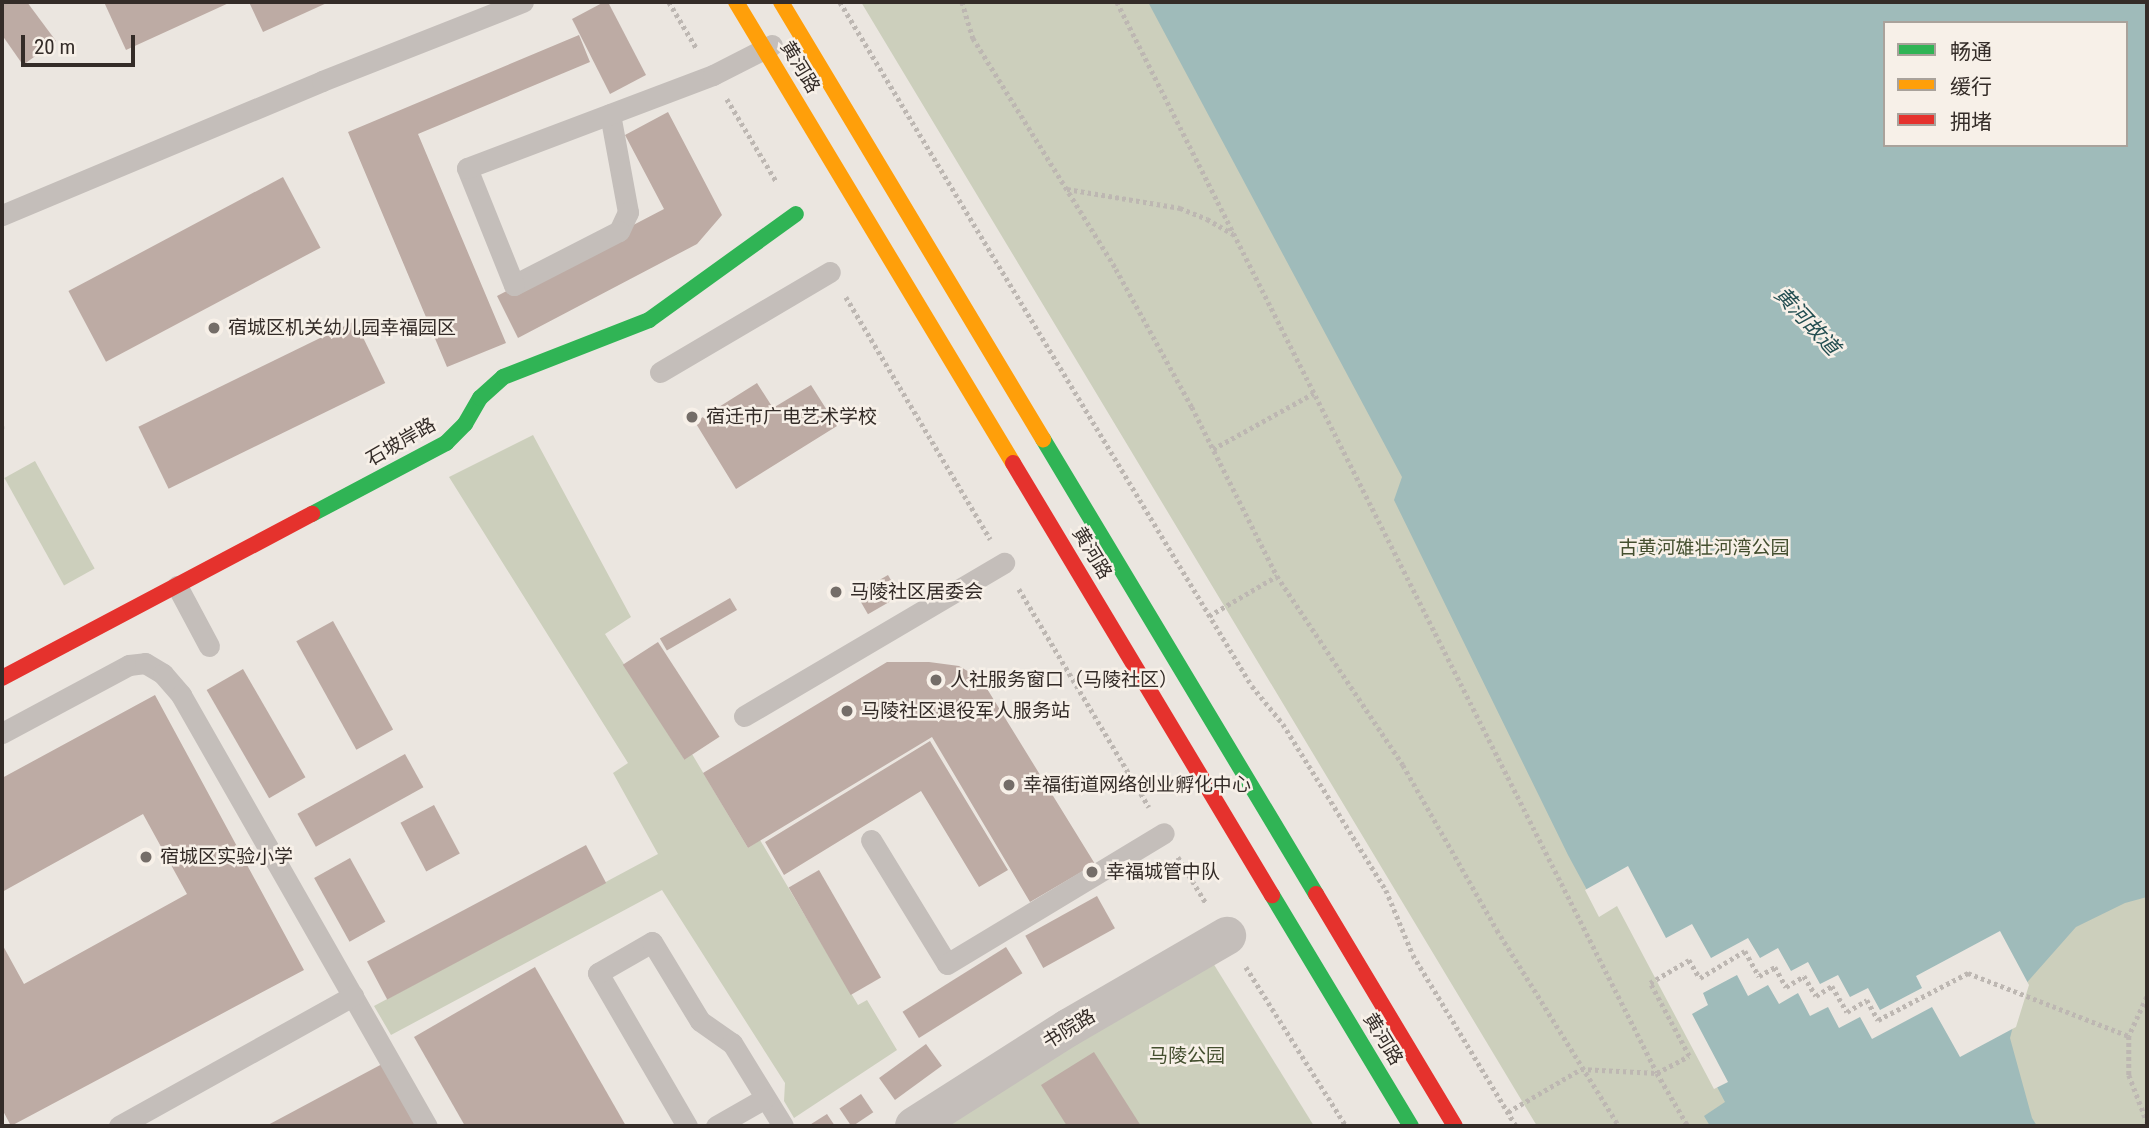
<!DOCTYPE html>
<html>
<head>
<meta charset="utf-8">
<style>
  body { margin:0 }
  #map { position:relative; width:2149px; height:1128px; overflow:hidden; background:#ebe6e0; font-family:"Roboto Condensed","Noto Sans SC",sans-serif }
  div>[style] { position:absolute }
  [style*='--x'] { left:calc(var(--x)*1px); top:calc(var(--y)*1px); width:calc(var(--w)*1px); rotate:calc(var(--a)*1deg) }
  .green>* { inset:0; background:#cccfbc; transform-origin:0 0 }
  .water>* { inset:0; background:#9fbbba }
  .pier>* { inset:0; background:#ebe6e0 }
  .building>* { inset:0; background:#bdaba4; transform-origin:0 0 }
  .path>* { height:4.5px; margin-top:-2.25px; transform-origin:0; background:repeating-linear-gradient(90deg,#bdb7b2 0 3.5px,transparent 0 7px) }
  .lane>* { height:21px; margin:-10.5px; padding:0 10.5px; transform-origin:10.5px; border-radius:10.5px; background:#c4beba }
  .street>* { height:38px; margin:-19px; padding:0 19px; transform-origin:19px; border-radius:19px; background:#c4beba }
  .fast>* { height:16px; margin:-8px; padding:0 8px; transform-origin:8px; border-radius:8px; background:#30b455 }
  .slow>* { height:16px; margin:-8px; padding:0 8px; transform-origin:8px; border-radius:8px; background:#ff9f0a }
  .jam>* { height:16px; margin:-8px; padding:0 8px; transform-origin:8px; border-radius:8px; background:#e5322d }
  .dots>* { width:19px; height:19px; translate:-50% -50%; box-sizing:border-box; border:4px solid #f7f0e8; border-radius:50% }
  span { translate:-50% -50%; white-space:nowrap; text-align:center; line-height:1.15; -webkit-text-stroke:5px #f7f0e8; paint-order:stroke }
  .street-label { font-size:19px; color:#342c28 }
  .poi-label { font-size:19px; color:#342c28 }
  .left { translate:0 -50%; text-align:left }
  .park-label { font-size:19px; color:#444f2f }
  .water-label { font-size:21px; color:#234e51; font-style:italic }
  .frame { position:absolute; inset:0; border:4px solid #342c28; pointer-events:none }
  .legend { position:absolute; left:1883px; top:21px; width:245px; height:126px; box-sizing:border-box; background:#f7f0e8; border:2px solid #a9a29b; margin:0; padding:9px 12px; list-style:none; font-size:21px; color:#342c28 }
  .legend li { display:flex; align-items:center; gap:14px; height:35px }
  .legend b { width:35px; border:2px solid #a9a29b }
  .scale { position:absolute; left:21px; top:35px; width:114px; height:32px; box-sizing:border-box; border:4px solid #342c28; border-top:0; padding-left:9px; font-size:21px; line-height:24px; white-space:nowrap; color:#342c28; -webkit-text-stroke:5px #f7f0e8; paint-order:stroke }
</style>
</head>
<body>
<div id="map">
  <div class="green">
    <i style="clip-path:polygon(evenodd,861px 2px,2147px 2px,2147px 1126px,1537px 1126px,861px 2px,1885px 23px,2126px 23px,2126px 145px,1885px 145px,1885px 23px)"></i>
    <i style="clip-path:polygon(533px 435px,631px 617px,605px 634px,684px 759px,692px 754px,748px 848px,760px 840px,858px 1005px,867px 1000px,897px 1050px,794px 1118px,784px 1101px,785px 1083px,662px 890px,391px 1035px,374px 1006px,658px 854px,613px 773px,628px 763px,449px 477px)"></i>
    <i style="left:35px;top:461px;width:123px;height:35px;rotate:61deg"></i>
    <i style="clip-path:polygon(1213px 963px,1314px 1126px,944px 1126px,1104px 1023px)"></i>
  </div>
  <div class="water">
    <i style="clip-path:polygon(evenodd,1148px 2px,2147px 2px,2147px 897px,2125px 903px,2076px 927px,2023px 987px,2010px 1038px,2032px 1118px,2037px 1126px,1710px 1126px,1704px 1116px,1725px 1102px,1619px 902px,1600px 914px,1568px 855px,1394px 500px,1402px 477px,1148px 2px,1885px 23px,2126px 23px,2126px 145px,1885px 145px,1885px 23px)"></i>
  </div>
  <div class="pier">
    <i style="clip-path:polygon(1628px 866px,1666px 938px,1692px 924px,1711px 958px,1748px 938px,1760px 958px,1778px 948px,1791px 971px,1808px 962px,1820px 984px,1838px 975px,1850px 997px,1868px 988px,1880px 1010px,1922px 988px,1916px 976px,2000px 931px,2029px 985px,2016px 1027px,1960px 1057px,1932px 1007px,1872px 1039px,1860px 1017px,1839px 1028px,1828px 1007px,1810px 1016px,1798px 993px,1779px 1004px,1768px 985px,1748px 996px,1737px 975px,1703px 993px,1708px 1005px,1692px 1014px,1728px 1082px,1714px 1089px,1617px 906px,1599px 917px,1585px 890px)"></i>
  </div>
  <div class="building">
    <i style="clip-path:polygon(2px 2px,27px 2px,56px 41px,23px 65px,2px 35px)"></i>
    <i style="clip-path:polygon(104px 2px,231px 2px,126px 50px)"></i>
    <i style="clip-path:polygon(249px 2px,329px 2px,263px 32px)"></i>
    <i style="clip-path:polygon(604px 2px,608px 2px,646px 75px,610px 94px,572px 19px)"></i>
    <i style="clip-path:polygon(579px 35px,590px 62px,418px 134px,506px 343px,447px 367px,348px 132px)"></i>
    <i style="clip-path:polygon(668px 112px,722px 215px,697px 244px,518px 338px,497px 296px,664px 209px,625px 135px)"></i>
    <i style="left:283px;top:177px;width:80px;height:243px;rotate:62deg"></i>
    <i style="left:355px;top:321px;width:69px;height:241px;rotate:64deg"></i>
    <i style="clip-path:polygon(757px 383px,773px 408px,811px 385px,837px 426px,736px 489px,695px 422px)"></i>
    <i style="left:888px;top:575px;width:24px;height:37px;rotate:60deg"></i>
    <i style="left:730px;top:598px;width:14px;height:81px;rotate:60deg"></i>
    <i style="left:333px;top:621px;width:124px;height:42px;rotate:61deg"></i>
    <i style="left:658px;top:642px;width:113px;height:42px;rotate:57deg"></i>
    <i style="clip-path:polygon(887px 662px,929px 662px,959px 666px,981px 679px,1095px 864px,1030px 902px,932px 737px,748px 848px,703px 773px)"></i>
    <i style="left:243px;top:669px;width:125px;height:42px;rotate:60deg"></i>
    <i style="clip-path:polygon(155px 695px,304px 970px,11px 1126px,2px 1109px,2px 944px,24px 984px,187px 894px,143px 814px,2px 892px,2px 778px)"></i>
    <i style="clip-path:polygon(930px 741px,1008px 870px,979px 887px,921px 791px,784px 875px,765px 842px)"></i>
    <i style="left:405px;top:754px;width:38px;height:123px;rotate:61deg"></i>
    <i style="left:434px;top:805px;width:55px;height:38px;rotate:62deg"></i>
    <i style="left:586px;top:845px;width:43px;height:248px;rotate:62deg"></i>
    <i style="left:350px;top:858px;width:73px;height:41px;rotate:61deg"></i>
    <i style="left:819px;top:870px;width:124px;height:35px;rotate:60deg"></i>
    <i style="left:1097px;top:896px;width:37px;height:82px;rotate:61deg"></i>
    <i style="left:1006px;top:947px;width:31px;height:122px;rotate:58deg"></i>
    <i style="clip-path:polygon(535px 967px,626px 1126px,465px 1126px,414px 1037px)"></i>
    <i style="left:926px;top:1044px;width:27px;height:58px;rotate:54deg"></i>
    <i style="clip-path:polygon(1094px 1052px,1141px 1126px,1067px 1126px,1041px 1085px)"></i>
    <i style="clip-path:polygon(384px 1063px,418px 1126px,266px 1126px)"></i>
    <i style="left:861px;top:1094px;width:22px;height:26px;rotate:56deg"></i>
    <i style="clip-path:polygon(827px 1114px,835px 1126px,808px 1126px)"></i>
  </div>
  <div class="path">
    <i style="--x:669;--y:2;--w:55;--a:59.2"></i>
    <i style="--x:840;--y:2;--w:798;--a:58.94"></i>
    <i style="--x:1252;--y:686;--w:49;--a:50.8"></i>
    <i style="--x:1283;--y:724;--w:195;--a:58.2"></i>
    <i style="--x:1386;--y:890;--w:70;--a:67.4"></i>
    <i style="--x:1413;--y:955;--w:200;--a:58.9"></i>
    <i style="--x:962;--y:2;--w:38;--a:73"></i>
    <i style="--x:973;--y:38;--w:272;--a:58.2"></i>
    <i style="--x:1116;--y:269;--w:158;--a:61.2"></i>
    <i style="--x:1192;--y:407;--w:189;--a:63.3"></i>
    <i style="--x:1277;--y:576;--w:227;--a:56.3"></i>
    <i style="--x:1403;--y:765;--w:190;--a:60.3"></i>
    <i style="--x:1497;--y:930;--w:231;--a:58.1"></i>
    <i style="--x:1117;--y:2;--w:1199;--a:63.24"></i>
    <i style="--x:1657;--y:1073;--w:61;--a:59.7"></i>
    <i style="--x:727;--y:99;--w:96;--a:59.1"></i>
    <i style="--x:1067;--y:189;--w:115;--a:9.5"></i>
    <i style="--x:1180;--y:208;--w:29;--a:22"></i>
    <i style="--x:1207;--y:219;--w:30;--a:30"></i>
    <i style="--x:846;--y:297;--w:282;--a:59.2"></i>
    <i style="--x:2;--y:426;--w:3;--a:90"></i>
    <i style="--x:1213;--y:449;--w:115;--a:-29"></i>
    <i style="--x:1019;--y:589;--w:254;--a:59.2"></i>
    <i style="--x:1209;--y:616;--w:79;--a:-30.5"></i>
    <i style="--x:1178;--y:857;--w:54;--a:58.7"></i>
    <i style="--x:1246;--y:967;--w:188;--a:57.8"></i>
    <i style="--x:2147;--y:997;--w:43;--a:114.8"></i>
    <i style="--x:2129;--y:1036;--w:39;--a:90"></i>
    <i style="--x:2129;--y:1075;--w:50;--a:69"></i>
    <i style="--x:1508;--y:1112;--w:85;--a:-30.5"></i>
    <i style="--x:1581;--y:1069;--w:76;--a:3"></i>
    <i style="--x:1657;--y:1073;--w:36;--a:-28"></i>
    <i style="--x:1689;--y:1056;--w:83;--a:-118.1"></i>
    <i style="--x:1650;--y:983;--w:45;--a:-30.5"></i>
    <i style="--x:1689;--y:960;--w:21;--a:59"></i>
    <i style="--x:1700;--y:978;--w:52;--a:-31"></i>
    <i style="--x:1745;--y:951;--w:29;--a:61"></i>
    <i style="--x:1759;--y:976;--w:18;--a:-29"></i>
    <i style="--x:1775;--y:967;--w:23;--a:61"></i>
    <i style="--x:1786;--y:987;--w:21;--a:-31"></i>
    <i style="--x:1804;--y:976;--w:23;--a:59"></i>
    <i style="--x:1816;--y:996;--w:19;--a:-32"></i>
    <i style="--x:1832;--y:986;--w:30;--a:60"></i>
    <i style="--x:1847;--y:1012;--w:23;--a:-31"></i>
    <i style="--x:1867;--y:1000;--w:23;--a:61"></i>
    <i style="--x:1878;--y:1020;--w:102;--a:-27.6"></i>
    <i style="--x:1968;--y:973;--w:173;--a:21.4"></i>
  </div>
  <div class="lane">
    <i style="--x:610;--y:114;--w:100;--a:79.6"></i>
    <i style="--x:628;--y:212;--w:21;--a:115"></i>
    <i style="--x:619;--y:231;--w:118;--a:152.8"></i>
    <i style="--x:514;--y:285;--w:126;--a:-111.9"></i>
    <i style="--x:467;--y:168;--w:263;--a:-20.7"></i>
    <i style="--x:713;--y:75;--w:66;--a:-27"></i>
    <i style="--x:2;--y:215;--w:347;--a:-22.7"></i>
    <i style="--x:322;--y:81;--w:216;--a:-21.5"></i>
    <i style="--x:660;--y:372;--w:197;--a:-30.5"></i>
    <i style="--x:177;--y:586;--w:68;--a:61.9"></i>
    <i style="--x:744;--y:716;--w:302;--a:-30.5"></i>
    <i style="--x:2;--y:733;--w:144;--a:-28.2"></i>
    <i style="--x:129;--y:665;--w:16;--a:-7"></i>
    <i style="--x:145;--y:663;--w:21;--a:31"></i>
    <i style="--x:163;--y:674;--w:28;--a:49"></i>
    <i style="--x:181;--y:695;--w:496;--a:60.3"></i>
    <i style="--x:871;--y:840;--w:145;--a:58.5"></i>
    <i style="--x:947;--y:964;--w:253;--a:-31.1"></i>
    <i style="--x:119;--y:1126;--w:268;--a:-29.1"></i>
    <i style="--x:687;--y:1126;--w:177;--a:-120.2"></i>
    <i style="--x:598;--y:973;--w:62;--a:-29.9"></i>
    <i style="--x:652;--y:942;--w:92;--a:58.7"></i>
    <i style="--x:700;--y:1021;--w:39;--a:35"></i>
    <i style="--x:732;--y:1043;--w:97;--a:58.4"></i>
    <i style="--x:716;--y:1126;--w:56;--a:-29.7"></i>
  </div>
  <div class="street">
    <i style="--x:914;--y:1126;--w:183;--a:-32.5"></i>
    <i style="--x:1068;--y:1028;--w:184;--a:-30.1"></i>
  </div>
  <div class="fast">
    <i style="--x:1043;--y:439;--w:531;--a:59.04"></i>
    <i style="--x:312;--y:514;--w:152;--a:-27.9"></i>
    <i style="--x:446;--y:443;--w:27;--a:-45"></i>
    <i style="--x:465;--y:424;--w:30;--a:-60"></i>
    <i style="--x:480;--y:398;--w:31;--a:-42"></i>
    <i style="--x:503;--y:377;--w:157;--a:-21.3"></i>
    <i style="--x:649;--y:320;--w:181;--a:-35.8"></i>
    <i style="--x:1272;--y:895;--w:270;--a:59"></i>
  </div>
  <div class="slow">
    <i style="--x:736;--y:2;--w:538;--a:59"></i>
    <i style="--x:781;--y:2;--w:510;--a:59.06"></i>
  </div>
  <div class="jam">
    <i style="--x:1013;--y:463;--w:504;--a:59.06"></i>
    <i style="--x:2;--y:678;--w:351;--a:-27.9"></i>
    <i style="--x:1316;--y:894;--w:270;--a:59.1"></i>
  </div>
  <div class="dots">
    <i style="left:214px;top:328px;background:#746d68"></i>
    <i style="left:692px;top:417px;background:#746d68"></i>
    <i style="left:836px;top:592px;background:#746d68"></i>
    <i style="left:936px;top:680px;background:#746d68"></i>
    <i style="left:847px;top:711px;background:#746d68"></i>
    <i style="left:1009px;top:785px;background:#746d68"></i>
    <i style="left:146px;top:857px;background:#746d68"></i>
    <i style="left:1092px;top:872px;background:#746d68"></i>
  </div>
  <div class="street-label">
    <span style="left:800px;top:67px;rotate:59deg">黄河路</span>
    <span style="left:401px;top:442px;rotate:-30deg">石坡岸路</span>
    <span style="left:1092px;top:553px;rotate:59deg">黄河路</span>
    <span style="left:1069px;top:1029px;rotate:-31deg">书院路</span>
    <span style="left:1383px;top:1039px;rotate:59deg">黄河路</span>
  </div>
  <div class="poi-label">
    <span class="left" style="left:228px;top:328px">宿城区机关幼儿园幸福园区</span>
    <span class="left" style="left:706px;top:417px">宿迁市广电艺术学校</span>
    <span class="left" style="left:850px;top:592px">马陵社区居委会</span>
    <span class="left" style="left:950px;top:680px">人社服务窗口（马陵社区）</span>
    <span class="left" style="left:861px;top:711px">马陵社区退役军人服务站</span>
    <span class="left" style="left:1023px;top:785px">幸福街道网络创业孵化中心</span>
    <span class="left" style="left:160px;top:857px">宿城区实验小学</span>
    <span class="left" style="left:1106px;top:872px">幸福城管中队</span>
  </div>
  <div class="park-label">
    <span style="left:1704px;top:548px">古黄河雄壮河湾公园</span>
    <span style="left:1187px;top:1056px">马陵公园</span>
  </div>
  <div class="water-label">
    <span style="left:1807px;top:321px;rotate:47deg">黄河故道</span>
  </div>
  <div class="frame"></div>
  <ul class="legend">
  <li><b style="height:9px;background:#30b455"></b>畅通</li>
  <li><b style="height:9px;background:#ff9f0a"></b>缓行</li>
  <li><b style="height:9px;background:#e5322d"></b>拥堵</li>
  </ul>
  <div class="scale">20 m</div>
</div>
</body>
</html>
